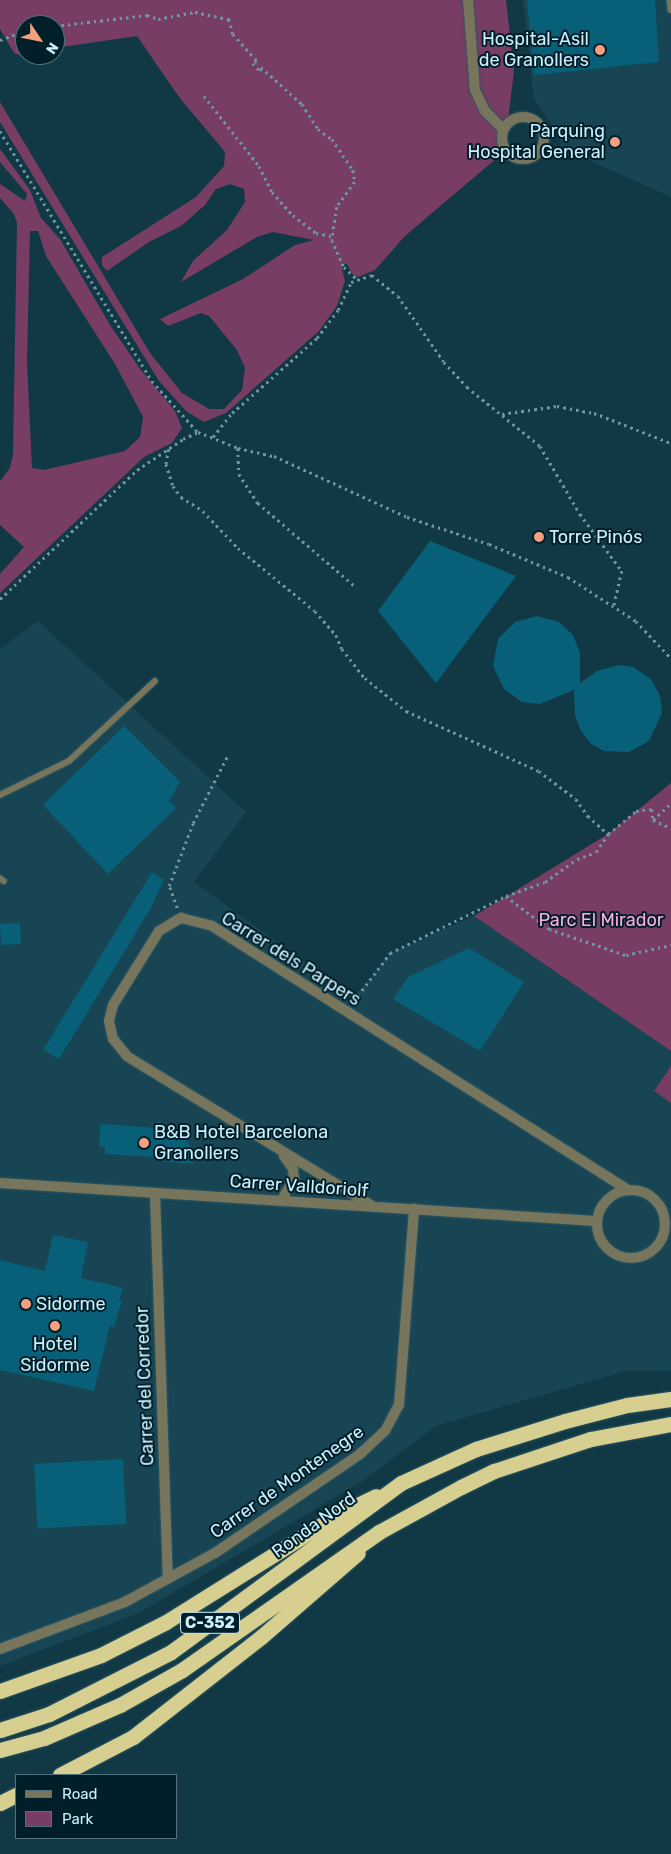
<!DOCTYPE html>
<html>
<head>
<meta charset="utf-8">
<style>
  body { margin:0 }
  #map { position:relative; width:671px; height:1854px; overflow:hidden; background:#103945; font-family:Rubik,sans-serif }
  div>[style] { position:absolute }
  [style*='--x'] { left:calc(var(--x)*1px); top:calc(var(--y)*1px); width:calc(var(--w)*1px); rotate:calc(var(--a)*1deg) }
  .built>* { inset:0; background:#174554 }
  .green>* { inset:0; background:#773d62 }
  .building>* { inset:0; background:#076078; transform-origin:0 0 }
  .path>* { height:2.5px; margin-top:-1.25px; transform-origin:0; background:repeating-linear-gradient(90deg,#7095a3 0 2.5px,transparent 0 6.5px) }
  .roads { filter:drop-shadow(0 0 1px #2e5663) drop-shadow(0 0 1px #2e5663) }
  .lane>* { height:5.5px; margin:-2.75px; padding:0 2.75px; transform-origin:2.75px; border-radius:2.75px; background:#77755c }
  .street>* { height:10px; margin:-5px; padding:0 5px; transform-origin:5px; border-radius:5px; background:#77755c }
  .street>.ring { margin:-5px; padding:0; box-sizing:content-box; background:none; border:10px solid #77755c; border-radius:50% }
  .highway>* { height:15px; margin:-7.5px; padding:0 7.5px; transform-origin:7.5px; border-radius:7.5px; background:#d6cf90 }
  .dots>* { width:14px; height:14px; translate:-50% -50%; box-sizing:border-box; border:2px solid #001f29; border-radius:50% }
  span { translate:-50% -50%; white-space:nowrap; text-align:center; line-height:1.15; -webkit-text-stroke:4px #001f29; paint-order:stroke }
  .shield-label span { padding:1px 4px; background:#001f29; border:1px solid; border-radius:4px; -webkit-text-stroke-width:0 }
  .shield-label { font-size:16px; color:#cdf0fe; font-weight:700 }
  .poi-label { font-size:18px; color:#cdf0fe }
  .right { translate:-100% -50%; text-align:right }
  .left { translate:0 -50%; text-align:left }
  .park-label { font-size:18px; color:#ffacdf }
  .street-label { font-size:18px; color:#cdf0fe }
  .legend { position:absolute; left:15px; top:1774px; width:162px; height:65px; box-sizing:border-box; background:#001f29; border:1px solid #52737e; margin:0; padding:6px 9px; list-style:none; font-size:15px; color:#cdf0fe }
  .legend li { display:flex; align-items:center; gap:10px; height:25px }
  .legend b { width:25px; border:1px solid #52737e }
  .north { position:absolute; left:15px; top:15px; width:50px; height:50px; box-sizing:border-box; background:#001f29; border:1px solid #52737e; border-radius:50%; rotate:124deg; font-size:14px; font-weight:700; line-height:20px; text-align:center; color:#cdf0fe }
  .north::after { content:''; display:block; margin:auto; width:18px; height:22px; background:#f2a07f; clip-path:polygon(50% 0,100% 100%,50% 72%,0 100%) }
</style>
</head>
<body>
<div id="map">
  <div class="built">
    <i style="clip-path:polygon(523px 0,671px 0,671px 197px,561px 148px,559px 136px,534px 99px)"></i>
    <i style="clip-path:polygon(38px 621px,246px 812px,194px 882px,354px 997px,390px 953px,474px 916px,671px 1051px,671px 1066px,654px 1091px,671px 1103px,671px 1371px,629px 1370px,436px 1426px,361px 1482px,139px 1613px,0 1666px,0 649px)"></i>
  </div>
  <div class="green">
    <i style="clip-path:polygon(0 0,506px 0,514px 71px,506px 137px,498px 157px,405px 236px,375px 270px,358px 277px,352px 274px,347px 264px,341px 264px,345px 281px,337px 306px,319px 331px,226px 413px,204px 422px,186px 411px,159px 381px,0 122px,0 102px,150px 353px,182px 393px,209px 409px,224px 409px,242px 390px,245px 368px,237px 350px,209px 316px,201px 313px,168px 326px,160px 319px,243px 279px,295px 245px,314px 240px,273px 232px,257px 237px,181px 282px,193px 261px,227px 230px,245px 202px,244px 189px,230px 184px,216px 189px,205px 205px,181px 226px,149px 242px,107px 271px,102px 265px,102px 257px,196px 197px,224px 166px,225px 152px,179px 97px,137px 36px,55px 48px,55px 25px,25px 25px,25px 55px,19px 55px,14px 53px,0 29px)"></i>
    <i style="clip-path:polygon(evenodd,0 149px,30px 190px,41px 218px,60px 239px,110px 325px,141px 370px,175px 411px,182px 428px,172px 443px,144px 457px,0 593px,0 574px,24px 547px,0 525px,0 481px,10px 468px,13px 454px,17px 223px,14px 214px,0 198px,0 184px,25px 201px,27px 194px,0 162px,0 149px,30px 231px,38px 231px,46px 256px,115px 364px,143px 417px,140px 437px,125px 451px,44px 470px,32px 468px,27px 363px,30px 231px)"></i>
    <i style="clip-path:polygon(671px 783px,671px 1051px,474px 916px,608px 834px)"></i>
    <i style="clip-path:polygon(671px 1066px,671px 1103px,654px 1091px)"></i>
  </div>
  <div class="building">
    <i style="clip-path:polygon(527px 0,655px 0,659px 62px,534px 75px)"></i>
    <i style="clip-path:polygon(430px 541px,516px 576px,436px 683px,378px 611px)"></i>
    <i style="clip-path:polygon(537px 616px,559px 622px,573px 635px,580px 653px,580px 683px,597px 671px,619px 665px,633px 667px,651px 679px,660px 696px,662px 713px,649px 741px,629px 752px,604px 751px,591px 744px,581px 731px,575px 715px,574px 690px,540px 704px,522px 702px,504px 689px,493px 666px,498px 639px,515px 622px)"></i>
    <i style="clip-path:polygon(124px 726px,180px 782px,169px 801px,176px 808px,108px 874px,43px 805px)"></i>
    <i style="clip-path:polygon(152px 872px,164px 880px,151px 908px,59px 1059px,43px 1050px)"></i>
    <i style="left:20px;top:923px;width:21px;height:20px;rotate:87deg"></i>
    <i style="clip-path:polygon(469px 948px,524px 982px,480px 1051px,393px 999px,408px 977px)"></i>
    <i style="clip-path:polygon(158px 1121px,170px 1128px,183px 1130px,183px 1136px,192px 1149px,193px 1164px,166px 1162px,166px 1158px,105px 1154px,105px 1147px,99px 1147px,100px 1124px,158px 1128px)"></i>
    <i style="clip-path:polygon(53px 1235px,88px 1242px,81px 1278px,123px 1288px,119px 1300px,122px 1300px,114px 1327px,110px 1325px,94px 1391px,0 1370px,0 1260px,45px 1271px)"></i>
    <i style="left:123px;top:1459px;width:65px;height:89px;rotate:87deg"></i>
  </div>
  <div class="path">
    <i style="--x:55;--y:26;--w:93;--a:-6.8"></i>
    <i style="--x:147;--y:15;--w:12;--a:20"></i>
    <i style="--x:158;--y:19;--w:38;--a:-11"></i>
    <i style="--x:195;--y:12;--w:35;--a:12"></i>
    <i style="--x:229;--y:19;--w:16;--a:75"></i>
    <i style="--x:233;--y:34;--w:36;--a:48"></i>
    <i style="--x:257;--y:61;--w:4;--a:153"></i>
    <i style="--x:253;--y:63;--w:11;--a:49"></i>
    <i style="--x:260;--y:71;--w:4;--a:-76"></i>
    <i style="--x:261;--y:67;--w:55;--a:42.1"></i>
    <i style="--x:302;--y:104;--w:30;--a:57"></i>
    <i style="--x:318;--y:129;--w:17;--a:36"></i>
    <i style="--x:332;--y:139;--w:37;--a:56"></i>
    <i style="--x:353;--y:170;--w:12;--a:81"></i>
    <i style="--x:355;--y:182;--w:31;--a:126"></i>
    <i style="--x:337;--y:207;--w:33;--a:99"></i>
    <i style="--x:332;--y:240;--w:30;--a:66"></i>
    <i style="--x:344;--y:267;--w:19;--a:43"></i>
    <i style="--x:0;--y:40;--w:19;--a:-21"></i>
    <i style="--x:18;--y:33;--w:7;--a:8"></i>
    <i style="--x:204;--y:96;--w:89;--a:51.8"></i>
    <i style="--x:259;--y:166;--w:29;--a:63"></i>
    <i style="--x:272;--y:192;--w:31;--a:48"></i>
    <i style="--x:293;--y:215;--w:29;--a:38"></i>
    <i style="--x:316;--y:233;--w:16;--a:11"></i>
    <i style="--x:0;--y:131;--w:293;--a:58.7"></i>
    <i style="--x:152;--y:381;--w:69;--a:48"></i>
    <i style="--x:198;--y:432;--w:43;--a:21.8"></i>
    <i style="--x:238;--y:448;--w:37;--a:13"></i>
    <i style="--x:274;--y:456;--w:146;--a:24.6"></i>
    <i style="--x:407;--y:517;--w:86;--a:18.2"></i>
    <i style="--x:489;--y:544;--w:86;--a:22.7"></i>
    <i style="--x:568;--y:577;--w:81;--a:32.9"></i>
    <i style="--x:636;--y:621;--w:51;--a:46.6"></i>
    <i style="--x:502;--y:414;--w:56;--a:-8.3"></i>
    <i style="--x:557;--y:406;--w:38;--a:11"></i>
    <i style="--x:594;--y:413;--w:83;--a:21.3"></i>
    <i style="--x:213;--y:437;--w:31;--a:-52"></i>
    <i style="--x:232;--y:413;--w:113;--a:-41.4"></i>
    <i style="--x:317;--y:338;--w:35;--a:-53"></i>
    <i style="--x:338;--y:310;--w:31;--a:-65"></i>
    <i style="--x:351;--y:282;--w:22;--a:-18"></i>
    <i style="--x:372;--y:275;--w:33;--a:39"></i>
    <i style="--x:398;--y:296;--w:80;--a:55.1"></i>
    <i style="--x:444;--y:362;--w:34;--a:47"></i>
    <i style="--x:467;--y:387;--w:94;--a:38.9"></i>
    <i style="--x:540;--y:446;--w:79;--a:59.5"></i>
    <i style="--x:580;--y:514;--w:71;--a:53.6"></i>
    <i style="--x:622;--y:571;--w:35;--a:103"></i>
    <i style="--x:238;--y:448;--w:26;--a:88"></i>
    <i style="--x:239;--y:474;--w:35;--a:57"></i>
    <i style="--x:258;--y:503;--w:130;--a:40.6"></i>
    <i style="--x:169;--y:449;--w:15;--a:101"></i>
    <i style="--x:166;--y:464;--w:23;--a:72"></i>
    <i style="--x:173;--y:486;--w:14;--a:54"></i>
    <i style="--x:181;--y:497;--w:26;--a:32"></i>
    <i style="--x:203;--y:511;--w:51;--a:46.6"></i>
    <i style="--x:238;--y:548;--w:99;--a:39.3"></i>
    <i style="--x:315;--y:611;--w:32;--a:49"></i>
    <i style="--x:336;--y:635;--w:15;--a:67"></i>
    <i style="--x:342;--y:649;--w:37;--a:52"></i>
    <i style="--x:365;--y:678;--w:53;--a:38.8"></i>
    <i style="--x:406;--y:711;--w:146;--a:24.3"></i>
    <i style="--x:539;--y:771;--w:46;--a:37.1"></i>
    <i style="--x:576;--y:799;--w:21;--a:55"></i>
    <i style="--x:588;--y:816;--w:27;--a:42"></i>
    <i style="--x:608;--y:834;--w:36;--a:-39"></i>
    <i style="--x:636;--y:811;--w:16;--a:-7"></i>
    <i style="--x:652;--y:809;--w:11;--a:85"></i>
    <i style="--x:0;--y:599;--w:188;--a:-43.3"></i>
    <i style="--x:137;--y:470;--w:55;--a:-34"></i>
    <i style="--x:183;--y:439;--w:17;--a:-25"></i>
    <i style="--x:653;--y:820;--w:25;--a:-43"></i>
    <i style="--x:653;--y:820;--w:20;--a:24"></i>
    <i style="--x:506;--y:896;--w:41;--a:-19.7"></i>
    <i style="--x:545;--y:882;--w:39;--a:-36"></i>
    <i style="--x:577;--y:859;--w:20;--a:-20"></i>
    <i style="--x:596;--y:852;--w:22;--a:-56"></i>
    <i style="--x:177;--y:908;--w:23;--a:-110"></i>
    <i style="--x:169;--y:886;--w:67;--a:-69.1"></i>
    <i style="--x:193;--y:823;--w:76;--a:-62.8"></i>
    <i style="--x:354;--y:1001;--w:60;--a:-53.1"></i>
    <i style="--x:390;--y:953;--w:129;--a:-26.2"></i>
    <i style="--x:506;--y:896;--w:54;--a:37.5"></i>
    <i style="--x:549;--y:929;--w:81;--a:18.7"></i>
    <i style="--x:626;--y:955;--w:46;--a:-12.5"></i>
  </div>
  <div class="roads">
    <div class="lane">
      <i style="--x:670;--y:0;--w:10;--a:84"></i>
      <i style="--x:0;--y:795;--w:77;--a:-26.2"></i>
      <i style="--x:69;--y:761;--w:117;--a:-42.9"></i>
      <i style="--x:0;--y:878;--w:5;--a:37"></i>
    </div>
    <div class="street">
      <i style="--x:468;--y:0;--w:90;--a:85.6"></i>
      <i style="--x:475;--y:90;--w:23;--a:65"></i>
      <i style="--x:485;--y:111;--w:25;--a:45"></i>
      <i class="ring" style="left:502px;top:117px;width:32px;height:32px"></i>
      <i style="--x:0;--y:1183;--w:597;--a:3.65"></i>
      <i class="ring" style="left:597px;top:1190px;width:58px;height:58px"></i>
      <i style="--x:155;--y:1193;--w:386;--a:88.1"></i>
      <i style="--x:281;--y:1201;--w:26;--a:-59"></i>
      <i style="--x:294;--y:1179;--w:10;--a:-96"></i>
      <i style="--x:293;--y:1169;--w:16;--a:-125"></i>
      <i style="--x:374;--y:1207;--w:289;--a:-148.6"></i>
      <i style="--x:127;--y:1056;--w:22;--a:-129"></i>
      <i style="--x:113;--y:1039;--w:18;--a:-103"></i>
      <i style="--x:109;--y:1021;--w:16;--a:-76"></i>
      <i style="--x:113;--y:1005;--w:87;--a:-58.1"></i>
      <i style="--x:159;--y:931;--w:26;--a:-31"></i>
      <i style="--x:181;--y:918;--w:32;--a:14"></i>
      <i style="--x:212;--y:926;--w:493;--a:32.4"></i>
      <i style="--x:0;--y:1649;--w:134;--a:-20.6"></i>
      <i style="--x:125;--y:1602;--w:102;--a:-28.6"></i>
      <i style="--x:215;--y:1553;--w:176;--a:-34.3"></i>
      <i style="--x:360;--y:1454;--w:34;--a:-43"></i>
      <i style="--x:385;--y:1431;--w:30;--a:-62"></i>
      <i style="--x:399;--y:1405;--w:197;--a:-85.6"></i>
    </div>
    <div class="highway">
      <i style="--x:0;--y:1691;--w:107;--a:-19.6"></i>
      <i style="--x:101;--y:1655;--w:73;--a:-26.9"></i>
      <i style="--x:166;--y:1622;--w:202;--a:-32"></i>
      <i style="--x:337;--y:1515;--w:43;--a:-26"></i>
      <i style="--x:0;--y:1730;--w:52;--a:-18.1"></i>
      <i style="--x:49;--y:1714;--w:137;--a:-26.9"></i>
      <i style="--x:171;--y:1652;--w:285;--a:-36.3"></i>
      <i style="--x:401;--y:1483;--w:82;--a:-24.4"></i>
      <i style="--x:476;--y:1449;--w:93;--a:-17.5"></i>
      <i style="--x:565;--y:1421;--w:64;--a:-14.5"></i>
      <i style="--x:627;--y:1405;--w:44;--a:-7.8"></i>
      <i style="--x:0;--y:1750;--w:46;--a:-15.3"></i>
      <i style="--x:44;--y:1738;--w:83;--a:-23.5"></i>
      <i style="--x:120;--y:1705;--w:71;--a:-29.4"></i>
      <i style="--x:182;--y:1670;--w:241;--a:-35"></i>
      <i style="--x:379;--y:1532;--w:94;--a:-28.8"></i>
      <i style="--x:461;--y:1487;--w:37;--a:-26"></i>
      <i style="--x:494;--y:1471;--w:102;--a:-18.3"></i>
      <i style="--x:591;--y:1439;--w:81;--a:-10.6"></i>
      <i style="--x:60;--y:1775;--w:82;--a:-27.5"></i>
      <i style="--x:133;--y:1737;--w:162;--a:-38"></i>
      <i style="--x:261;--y:1637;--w:128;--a:-40.9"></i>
      <i style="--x:0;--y:1803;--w:18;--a:-27"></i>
    </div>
  </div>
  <div class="dots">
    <i style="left:600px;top:50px;background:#f2a07f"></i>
    <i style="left:615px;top:142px;background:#f2a07f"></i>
    <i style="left:539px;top:537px;background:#f2a07f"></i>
    <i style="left:144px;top:1143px;background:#f2a07f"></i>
    <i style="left:26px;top:1304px;background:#f2a07f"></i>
    <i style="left:55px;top:1326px;background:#f2a07f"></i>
  </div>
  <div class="shield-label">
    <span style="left:210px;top:1623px">C-352</span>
  </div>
  <div class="poi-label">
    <span class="right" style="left:589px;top:50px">Hospital-Asil<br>de Granollers</span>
    <span class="right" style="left:605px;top:142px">Pàrquing<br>Hospital General</span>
    <span class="left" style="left:549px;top:537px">Torre Pinós</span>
    <span class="left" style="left:154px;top:1143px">B&amp;B Hotel Barcelona<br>Granollers</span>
    <span class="left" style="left:36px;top:1304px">Sidorme</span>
    <span style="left:55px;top:1355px">Hotel<br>Sidorme</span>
  </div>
  <div class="park-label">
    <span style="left:601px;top:920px">Parc El Mirador</span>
  </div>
  <div class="street-label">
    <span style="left:291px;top:959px;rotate:32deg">Carrer dels Parpers</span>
    <span style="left:299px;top:1186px;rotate:4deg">Carrer Valldoriolf</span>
    <span style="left:145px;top:1386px;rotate:-92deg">Carrer del Corredor</span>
    <span style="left:287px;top:1482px;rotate:-35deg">Carrer de Montenegre</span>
    <span style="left:314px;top:1525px;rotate:-36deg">Ronda Nord</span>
  </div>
  <ul class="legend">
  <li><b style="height:6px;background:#77755c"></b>Road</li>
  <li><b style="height:14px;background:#773d62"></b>Park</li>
  </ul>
  <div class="north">N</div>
</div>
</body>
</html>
